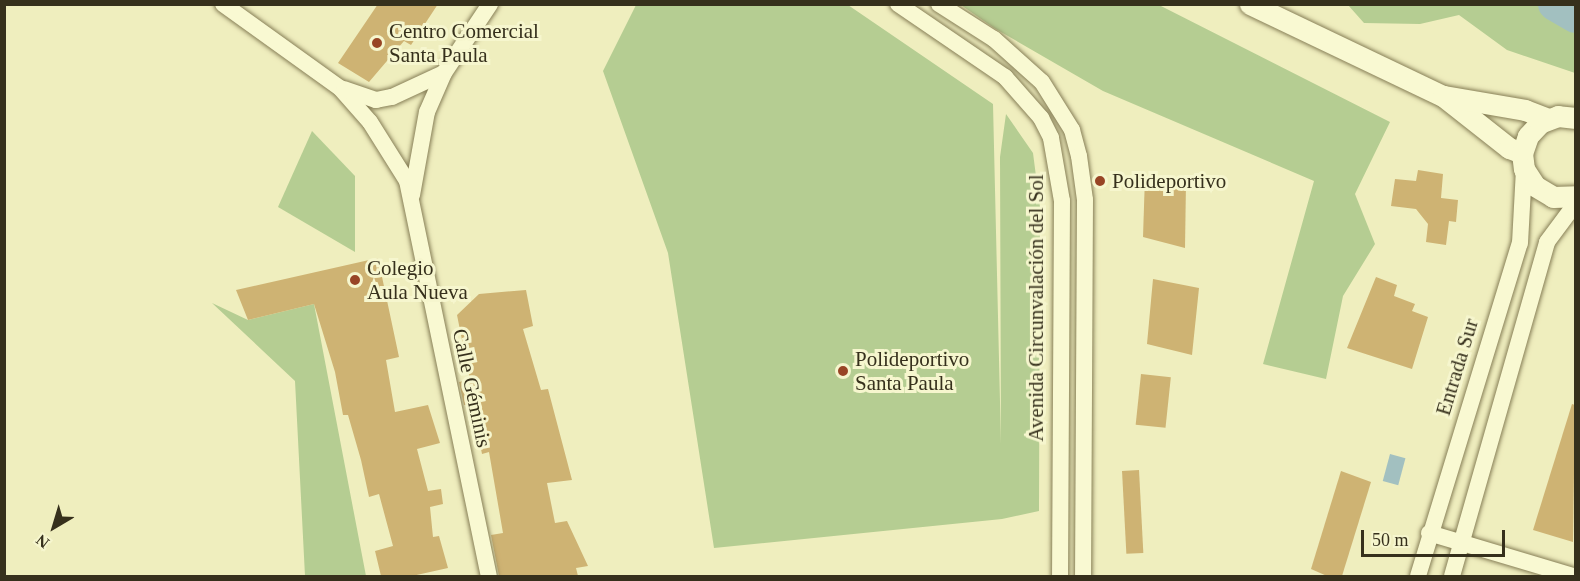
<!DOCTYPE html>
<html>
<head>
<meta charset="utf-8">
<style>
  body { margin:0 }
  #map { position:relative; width:1580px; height:581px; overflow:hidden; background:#efeebe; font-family:"Times New Roman",serif }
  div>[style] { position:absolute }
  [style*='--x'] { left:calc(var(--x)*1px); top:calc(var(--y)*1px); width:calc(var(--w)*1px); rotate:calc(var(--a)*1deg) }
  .green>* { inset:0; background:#b5cd92 }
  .water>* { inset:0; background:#a2c0c0; transform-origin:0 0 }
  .river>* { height:34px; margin:-17px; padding:0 17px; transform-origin:17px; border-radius:17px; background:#a2c0c0 }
  .building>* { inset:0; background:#ceb373; transform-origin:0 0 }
  .roads { filter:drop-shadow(0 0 2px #877f57) drop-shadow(0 0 2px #877f57) }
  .minor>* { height:16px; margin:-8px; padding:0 8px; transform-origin:8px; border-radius:8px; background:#f9f9d2 }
  .tertiary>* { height:21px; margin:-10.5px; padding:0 10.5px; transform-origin:10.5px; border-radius:10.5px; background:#f9f9d2 }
  .dots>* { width:16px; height:16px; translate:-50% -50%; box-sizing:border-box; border:3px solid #f6f6ce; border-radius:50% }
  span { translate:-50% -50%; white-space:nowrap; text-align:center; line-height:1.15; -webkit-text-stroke:6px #f6f6ce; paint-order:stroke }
  .poi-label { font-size:21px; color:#36301c }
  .left { translate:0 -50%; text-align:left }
  .street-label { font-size:21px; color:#36301c }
  .frame { position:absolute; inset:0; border:6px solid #36301c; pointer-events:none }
  .north { position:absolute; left:24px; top:497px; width:60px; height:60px; -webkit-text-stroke:4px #f6f6ce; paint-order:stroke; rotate:218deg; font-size:16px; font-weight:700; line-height:24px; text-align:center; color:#36301c }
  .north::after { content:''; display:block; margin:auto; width:21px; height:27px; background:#36301c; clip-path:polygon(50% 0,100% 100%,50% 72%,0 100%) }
  .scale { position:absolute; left:1361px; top:530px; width:144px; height:27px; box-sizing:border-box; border:3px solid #36301c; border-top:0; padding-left:8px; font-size:18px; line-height:21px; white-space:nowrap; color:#36301c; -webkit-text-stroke:4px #f6f6ce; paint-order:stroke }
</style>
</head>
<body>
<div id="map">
  <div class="green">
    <i style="clip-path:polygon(636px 5px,848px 5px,993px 104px,1001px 444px,1000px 157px,1006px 114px,1033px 153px,1040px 207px,1039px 511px,1002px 519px,714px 548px,668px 253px,603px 71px)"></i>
    <i style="clip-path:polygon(961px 5px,1159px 5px,1390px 122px,1355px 194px,1375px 244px,1343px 296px,1326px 379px,1263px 364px,1314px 181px,1103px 91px,994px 28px)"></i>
    <i style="clip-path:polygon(1348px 5px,1575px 5px,1575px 73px,1507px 50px,1459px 15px,1420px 24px,1364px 23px)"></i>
    <i style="clip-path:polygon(312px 131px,355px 176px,355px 252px,278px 207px)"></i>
    <i style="clip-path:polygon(212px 303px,248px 320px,314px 304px,366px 576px,305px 576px,295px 381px)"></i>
  </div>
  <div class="water">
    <i style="left:1390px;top:454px;width:16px;height:28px;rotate:15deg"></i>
  </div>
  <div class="river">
    <i style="--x:1555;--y:4;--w:24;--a:30"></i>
  </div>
  <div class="building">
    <i style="clip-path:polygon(378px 4px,438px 4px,411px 45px,404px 41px,369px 82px,338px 63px)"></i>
    <i style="clip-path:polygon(1418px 170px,1443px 174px,1441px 198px,1458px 200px,1456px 222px,1449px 221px,1446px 245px,1426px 242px,1428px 224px,1416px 209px,1391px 206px,1395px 179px,1416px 181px)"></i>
    <i style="clip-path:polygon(1145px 176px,1186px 182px,1185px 248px,1143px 237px)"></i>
    <i style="clip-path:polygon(378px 258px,399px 357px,386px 360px,395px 412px,428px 405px,440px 443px,417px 449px,428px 491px,441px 489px,443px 504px,430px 507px,433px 537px,439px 536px,448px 568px,412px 576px,381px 576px,375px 551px,393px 546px,379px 494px,369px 497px,361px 460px,348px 415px,343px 415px,335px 372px,314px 304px,248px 320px,236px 290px)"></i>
    <i style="clip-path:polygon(1376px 277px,1397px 285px,1394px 296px,1415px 304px,1412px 311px,1428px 317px,1412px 369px,1347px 348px)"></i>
    <i style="clip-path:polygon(1153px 279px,1199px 288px,1192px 355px,1147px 344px)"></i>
    <i style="clip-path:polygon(526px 290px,533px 326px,523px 329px,541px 390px,548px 389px,572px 480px,547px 483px,555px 523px,567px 521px,588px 566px,576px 568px,578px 576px,499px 576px,491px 535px,503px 533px,489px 452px,482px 454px,472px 404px,464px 405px,459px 382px,470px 380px,457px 315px,479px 294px)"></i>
    <i style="left:1141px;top:374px;width:30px;height:51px;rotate:6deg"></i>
    <i style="clip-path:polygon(1572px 404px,1575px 405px,1573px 542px,1533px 530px)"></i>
    <i style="left:1139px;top:470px;width:83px;height:17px;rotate:87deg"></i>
    <i style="clip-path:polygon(1341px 471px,1371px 482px,1342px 576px,1327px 576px,1311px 569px)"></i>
  </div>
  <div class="roads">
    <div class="minor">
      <i style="--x:223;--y:4;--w:144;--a:35.7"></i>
      <i style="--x:340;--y:88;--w:45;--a:48.6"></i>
      <i style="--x:370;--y:122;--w:70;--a:57.9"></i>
      <i style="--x:407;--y:181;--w:403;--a:78.3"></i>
      <i style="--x:898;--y:4;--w:130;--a:34.3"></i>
      <i style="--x:1005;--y:77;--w:55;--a:48.7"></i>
      <i style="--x:1041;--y:118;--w:22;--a:63"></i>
      <i style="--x:1051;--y:138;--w:64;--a:80.1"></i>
      <i style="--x:1062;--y:201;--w:375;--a:90.3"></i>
      <i style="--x:939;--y:4;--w:65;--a:32.5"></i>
      <i style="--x:994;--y:39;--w:64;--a:41.9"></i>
      <i style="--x:1042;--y:82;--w:57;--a:58"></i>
      <i style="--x:1072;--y:130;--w:27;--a:75"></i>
      <i style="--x:1079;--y:156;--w:44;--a:82.2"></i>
      <i style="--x:1085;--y:200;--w:376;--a:90.3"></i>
      <i style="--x:344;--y:89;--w:34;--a:19"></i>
      <i style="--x:376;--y:100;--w:16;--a:-11"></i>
      <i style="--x:392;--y:97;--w:57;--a:-24.8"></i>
      <i style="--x:412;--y:195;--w:84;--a:-79.8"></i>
      <i style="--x:427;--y:112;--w:43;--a:-66.4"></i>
      <i style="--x:444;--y:73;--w:83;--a:-56.3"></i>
      <i style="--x:1429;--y:533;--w:150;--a:16.6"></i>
      <i style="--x:1418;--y:576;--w:348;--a:-73"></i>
      <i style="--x:1520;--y:243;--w:74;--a:-86.9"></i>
      <i style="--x:1452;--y:576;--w:347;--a:-74.1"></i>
      <i style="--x:1547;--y:242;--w:49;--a:-53.4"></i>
    </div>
    <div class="tertiary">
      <i style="--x:1250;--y:4;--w:214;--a:25.5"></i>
      <i style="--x:1443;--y:96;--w:84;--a:38.2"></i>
      <i style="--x:1509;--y:148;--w:14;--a:21"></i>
      <i style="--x:1444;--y:96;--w:82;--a:9.8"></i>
      <i style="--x:1525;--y:110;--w:25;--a:21"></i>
      <i style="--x:1576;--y:118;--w:18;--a:-174"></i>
      <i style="--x:1558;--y:116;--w:19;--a:159"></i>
      <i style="--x:1540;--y:123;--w:18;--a:133"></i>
      <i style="--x:1528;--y:136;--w:18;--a:109"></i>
      <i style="--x:1522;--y:153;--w:16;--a:83"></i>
      <i style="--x:1524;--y:169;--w:20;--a:57"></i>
      <i style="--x:1535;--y:186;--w:21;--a:31"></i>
      <i style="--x:1553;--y:197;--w:23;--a:-2"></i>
    </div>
  </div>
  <div class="dots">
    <i style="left:377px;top:43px;background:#984525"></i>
    <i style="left:1100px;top:181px;background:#984525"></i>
    <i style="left:355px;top:280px;background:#984525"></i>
    <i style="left:843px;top:371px;background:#984525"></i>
  </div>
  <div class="poi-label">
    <span class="left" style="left:389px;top:43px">Centro Comercial<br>Santa Paula</span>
    <span class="left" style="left:1112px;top:181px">Polideportivo</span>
    <span class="left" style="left:367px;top:280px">Colegio<br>Aula Nueva</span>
    <span class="left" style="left:855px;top:371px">Polideportivo<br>Santa Paula</span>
  </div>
  <div class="street-label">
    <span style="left:1036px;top:308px;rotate:-90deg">Avenida Circunvalación del Sol</span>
    <span style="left:1457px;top:367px;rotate:-73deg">Entrada Sur</span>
    <span style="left:472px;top:388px;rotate:78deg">Calle Géminis</span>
  </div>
  <div class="frame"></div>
  <div class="north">N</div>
  <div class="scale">50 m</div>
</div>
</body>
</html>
